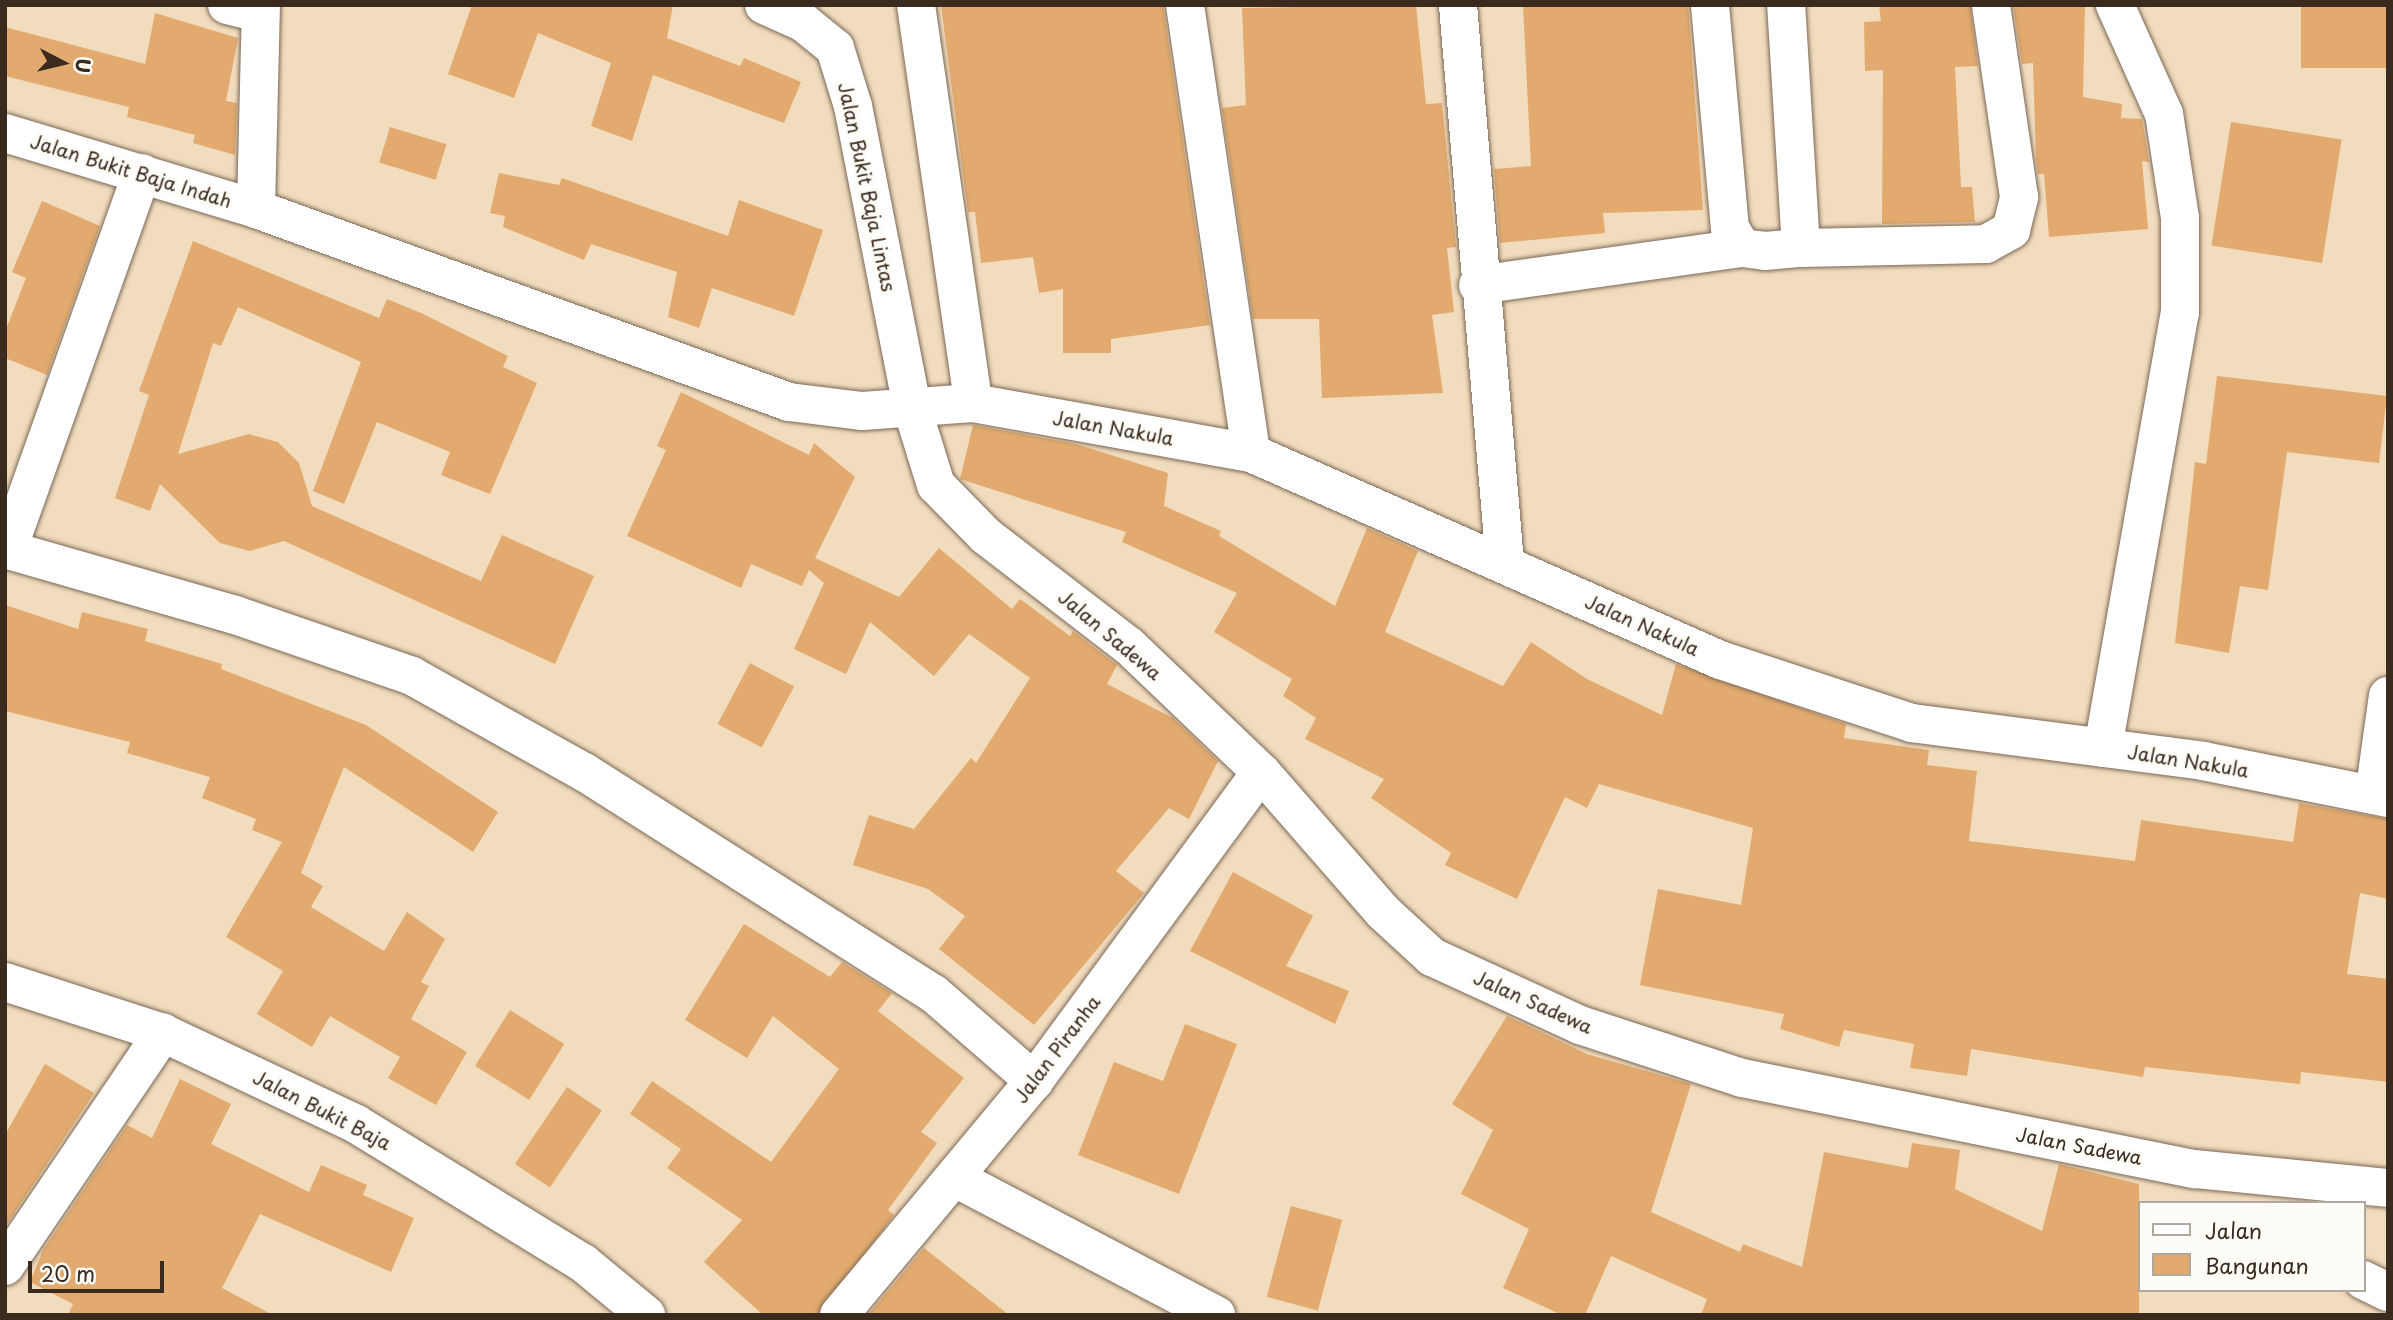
<!DOCTYPE html>
<html>
<head>
<meta charset="utf-8">
<style>
  body { margin:0 }
  #map { position:relative; width:2393px; height:1320px; overflow:hidden; background:#f2dcbe; font-family:"Playpen Sans",sans-serif }
  div>[style] { position:absolute }
  [style*='--x'] { left:calc(var(--x)*1px); top:calc(var(--y)*1px); width:calc(var(--w)*1px); rotate:calc(var(--a)*1deg) }
  .building>* { inset:0; background:#e2aa6e; transform-origin:0 0 }
  .roads { filter:drop-shadow(0 0 2px #7b6856) drop-shadow(0 0 2px #7b6856) }
  .minor>* { height:38px; margin:-19px; padding:0 19px; transform-origin:19px; border-radius:19px; background:#fff }
  span { translate:-50% -50%; white-space:nowrap; text-align:center; line-height:1.15; -webkit-text-stroke:7px #fdfcf7; paint-order:stroke }
  .street-label { font-size:19px; color:#3b2a1e }
  .frame { position:absolute; inset:0; border:7px solid #3b2a1e; pointer-events:none }
  .legend { position:absolute; left:2138px; top:1201px; width:228px; height:91px; box-sizing:border-box; background:#fdfcf7; border:2px solid #afa8a0; margin:0; padding:9px 12px; list-style:none; font-size:21px; color:#3b2a1e }
  .legend li { display:flex; align-items:center; gap:14px; height:35px }
  .legend b { width:35px; border:2px solid #afa8a0 }
  .north { position:absolute; left:28px; top:28px; width:70px; height:70px; -webkit-text-stroke:5px #fdfcf7; paint-order:stroke; rotate:97deg; font-size:19px; font-weight:700; line-height:28px; text-align:center; color:#3b2a1e }
  .north::after { content:''; display:block; margin:auto; width:24px; height:32px; background:#3b2a1e; clip-path:polygon(50% 0,100% 100%,50% 72%,0 100%) }
  .scale { position:absolute; left:28px; top:1261px; width:136px; height:32px; box-sizing:border-box; border:4px solid #3b2a1e; border-top:0; padding-left:9px; font-size:21px; line-height:24px; white-space:nowrap; color:#3b2a1e; -webkit-text-stroke:5px #fdfcf7; paint-order:stroke }
</style>
</head>
<body>
<div id="map">
  <div class="building">
    <i style="clip-path:polygon(472px 5px,673px 5px,667px 38px,740px 66px,744px 58px,801px 82px,784px 123px,653px 75px,632px 141px,591px 126px,611px 63px,538px 33px,514px 98px,448px 74px)"></i>
    <i style="clip-path:polygon(941px 5px,1163px 5px,1210px 325px,1111px 339px,1111px 353px,1063px 353px,1063px 289px,1039px 293px,1033px 257px,981px 263px,975px 212px,968px 212px)"></i>
    <i style="clip-path:polygon(1416px 5px,1426px 104px,1442px 103px,1456px 247px,1447px 248px,1454px 312px,1432px 315px,1443px 393px,1322px 398px,1319px 319px,1253px 319px,1222px 108px,1246px 105px,1242px 8px)"></i>
    <i style="clip-path:polygon(1523px 5px,1688px 5px,1703px 210px,1603px 213px,1605px 233px,1500px 243px,1494px 169px,1531px 166px)"></i>
    <i style="clip-path:polygon(1879px 5px,1970px 5px,1978px 66px,1955px 67px,1961px 187px,1972px 187px,1975px 222px,1882px 224px,1883px 70px,1865px 71px,1864px 22px,1881px 21px)"></i>
    <i style="clip-path:polygon(2013px 5px,2085px 5px,2083px 97px,2122px 104px,2121px 118px,2142px 119px,2149px 162px,2142px 161px,2148px 229px,2049px 237px,2044px 174px,2038px 174px,2036px 159px,2033px 63px,2022px 64px)"></i>
    <i style="left:2301px;top:5px;width:87px;height:63px"></i>
    <i style="clip-path:polygon(155px 13px,238px 38px,226px 101px,237px 103px,235px 155px,193px 143px,195px 135px,127px 117px,129px 107px,5px 76px,5px 27px,145px 64px)"></i>
    <i style="left:2231px;top:122px;width:112px;height:125px;rotate:9deg"></i>
    <i style="left:390px;top:127px;width:59px;height:37px;rotate:17deg"></i>
    <i style="clip-path:polygon(499px 173px,559px 185px,562px 178px,728px 236px,739px 200px,823px 230px,794px 316px,712px 288px,699px 328px,668px 317px,677px 272px,591px 244px,584px 260px,503px 227px,505px 216px,490px 213px)"></i>
    <i style="clip-path:polygon(42px 201px,100px 226px,47px 375px,5px 358px,5px 332px,26px 278px,12px 272px)"></i>
    <i style="clip-path:polygon(193px 241px,379px 318px,387px 299px,421px 313px,508px 356px,503px 367px,537px 383px,490px 494px,441px 475px,450px 452px,377px 422px,344px 504px,313px 491px,361px 362px,238px 307px,221px 346px,213px 343px,178px 454px,249px 434px,278px 442px,299px 463px,312px 506px,481px 581px,502px 535px,594px 576px,555px 664px,284px 541px,250px 551px,220px 543px,160px 484px,150px 511px,115px 498px,149px 395px,139px 391px)"></i>
    <i style="clip-path:polygon(2217px 376px,2387px 396px,2379px 463px,2287px 452px,2268px 590px,2240px 586px,2229px 653px,2175px 643px,2195px 462px,2206px 464px)"></i>
    <i style="clip-path:polygon(681px 392px,809px 455px,814px 443px,855px 477px,815px 558px,899px 597px,939px 548px,1012px 609px,1020px 599px,1070px 636px,1073px 631px,1117px 665px,1107px 684px,1173px 718px,1218px 761px,1189px 819px,1169px 808px,1116px 871px,1144px 893px,1034px 1025px,939px 949px,965px 916px,928px 889px,853px 865px,869px 815px,914px 829px,971px 758px,976px 763px,1030px 678px,969px 634px,934px 676px,870px 622px,846px 674px,794px 649px,824px 583px,809px 570px,802px 586px,751px 564px,741px 588px,627px 536px,666px 450px,657px 446px)"></i>
    <i style="clip-path:polygon(973px 425px,1076px 444px,1168px 473px,1164px 506px,1221px 531px,1219px 536px,1335px 606px,1367px 528px,1418px 551px,1385px 632px,1503px 686px,1531px 642px,1587px 679px,1662px 715px,1676px 664px,1846px 724px,1844px 738px,1929px 750px,1927px 765px,1977px 771px,1969px 841px,2135px 861px,2141px 820px,2293px 842px,2299px 803px,2388px 819px,2388px 899px,2360px 893px,2347px 974px,2388px 979px,2388px 1082px,2301px 1072px,2300px 1084px,2145px 1067px,2143px 1077px,1971px 1049px,1967px 1076px,1910px 1068px,1914px 1044px,1844px 1030px,1839px 1047px,1780px 1029px,1784px 1014px,1640px 985px,1658px 889px,1741px 905px,1753px 828px,1599px 784px,1587px 808px,1565px 797px,1517px 899px,1445px 865px,1451px 853px,1371px 798px,1384px 779px,1305px 739px,1316px 718px,1283px 696px,1292px 679px,1214px 632px,1237px 593px,1122px 542px,1126px 532px,960px 479px)"></i>
    <i style="clip-path:polygon(5px 605px,78px 629px,82px 612px,148px 629px,145px 641px,222px 664px,221px 669px,366px 725px,498px 812px,473px 852px,344px 767px,301px 873px,323px 886px,311px 907px,384px 951px,407px 912px,445px 939px,421px 982px,429px 986px,411px 1019px,467px 1052px,436px 1105px,388px 1078px,400px 1057px,330px 1016px,312px 1047px,257px 1014px,283px 971px,226px 937px,282px 842px,252px 830px,256px 819px,202px 798px,210px 777px,127px 753px,130px 742px,5px 711px)"></i>
    <i style="left:750px;top:663px;width:50px;height:69px;rotate:28deg"></i>
    <i style="clip-path:polygon(1233px 872px,1313px 916px,1286px 966px,1349px 991px,1335px 1024px,1190px 951px)"></i>
    <i style="clip-path:polygon(744px 924px,830px 977px,842px 962px,892px 993px,878px 1011px,964px 1078px,921px 1132px,937px 1143px,888px 1210px,894px 1215px,818px 1315px,763px 1315px,704px 1262px,742px 1220px,667px 1168px,681px 1149px,630px 1114px,652px 1081px,771px 1162px,839px 1069px,773px 1016px,747px 1058px,685px 1020px)"></i>
    <i style="left:510px;top:1010px;width:64px;height:66px;rotate:32deg"></i>
    <i style="clip-path:polygon(1507px 1016px,1587px 1054px,1691px 1084px,1651px 1212px,1740px 1252px,1743px 1244px,1802px 1267px,1824px 1152px,1908px 1168px,1912px 1143px,1960px 1150px,1955px 1189px,2042px 1231px,2059px 1164px,2139px 1184px,2139px 1315px,1701px 1315px,1707px 1299px,1611px 1256px,1585px 1315px,1562px 1315px,1503px 1288px,1529px 1229px,1461px 1194px,1493px 1130px,1452px 1104px)"></i>
    <i style="clip-path:polygon(1185px 1024px,1237px 1044px,1179px 1194px,1078px 1155px,1114px 1062px,1163px 1081px)"></i>
    <i style="clip-path:polygon(45px 1064px,94px 1093px,5px 1227px,5px 1135px)"></i>
    <i style="clip-path:polygon(180px 1079px,231px 1104px,211px 1144px,309px 1192px,321px 1165px,367px 1185px,363px 1195px,414px 1218px,391px 1272px,260px 1214px,222px 1288px,273px 1315px,68px 1315px,73px 1304px,30px 1282px,43px 1250px,127px 1125px,152px 1138px)"></i>
    <i style="left:567px;top:1087px;width:42px;height:93px;rotate:34deg"></i>
    <i style="left:1291px;top:1206px;width:53px;height:94px;rotate:15deg"></i>
    <i style="clip-path:polygon(924px 1248px,1009px 1315px,868px 1315px)"></i>
  </div>
  <div class="roads">
    <div class="minor">
      <i style="--x:227;--y:5;--w:32;--a:14"></i>
      <i style="--x:764;--y:5;--w:44;--a:24.2"></i>
      <i style="--x:804;--y:23;--w:40;--a:39"></i>
      <i style="--x:835;--y:48;--w:61;--a:72.8"></i>
      <i style="--x:853;--y:106;--w:308;--a:78.9"></i>
      <i style="--x:912;--y:408;--w:81;--a:72.7"></i>
      <i style="--x:936;--y:485;--w:71;--a:45.6"></i>
      <i style="--x:986;--y:536;--w:180;--a:37.6"></i>
      <i style="--x:1129;--y:646;--w:182;--a:43.7"></i>
      <i style="--x:1261;--y:772;--w:186;--a:48.9"></i>
      <i style="--x:1383;--y:912;--w:67;--a:42.6"></i>
      <i style="--x:1432;--y:957;--w:163;--a:24.7"></i>
      <i style="--x:1580;--y:1025;--w:170;--a:18.1"></i>
      <i style="--x:1742;--y:1078;--w:462;--a:11.4"></i>
      <i style="--x:2195;--y:1169;--w:194;--a:5.6"></i>
      <i style="--x:916;--y:5;--w:402;--a:81.8"></i>
      <i style="--x:1185;--y:5;--w:453;--a:81.6"></i>
      <i style="--x:1458;--y:5;--w:561;--a:85.19"></i>
      <i style="--x:1710;--y:5;--w:224;--a:84.9"></i>
      <i style="--x:1730;--y:228;--w:23;--a:59"></i>
      <i style="--x:1742;--y:248;--w:23;--a:7"></i>
      <i style="--x:1765;--y:251;--w:36;--a:-5"></i>
      <i style="--x:1801;--y:248;--w:243;--a:-93.5"></i>
      <i style="--x:5;--y:133;--w:262;--a:16.8"></i>
      <i style="--x:256;--y:209;--w:567;--a:19.91"></i>
      <i style="--x:789;--y:402;--w:74;--a:7"></i>
      <i style="--x:862;--y:411;--w:111;--a:-4.1"></i>
      <i style="--x:973;--y:403;--w:282;--a:10.2"></i>
      <i style="--x:1251;--y:453;--w:513;--a:23.81"></i>
      <i style="--x:1720;--y:660;--w:202;--a:18.2"></i>
      <i style="--x:1912;--y:723;--w:293;--a:7.4"></i>
      <i style="--x:2203;--y:761;--w:189;--a:11.3"></i>
      <i style="--x:256;--y:209;--w:204;--a:-88.6"></i>
      <i style="--x:1801;--y:248;--w:185;--a:-1.2"></i>
      <i style="--x:1986;--y:244;--w:29;--a:-29"></i>
      <i style="--x:2011;--y:230;--w:34;--a:-76"></i>
      <i style="--x:2019;--y:197;--w:194;--a:-98.3"></i>
      <i style="--x:1478;--y:285;--w:267;--a:-8"></i>
      <i style="--x:5;--y:549;--w:239;--a:16"></i>
      <i style="--x:235;--y:615;--w:187;--a:19"></i>
      <i style="--x:412;--y:676;--w:197;--a:29.2"></i>
      <i style="--x:584;--y:772;--w:414;--a:32.4"></i>
      <i style="--x:934;--y:994;--w:133;--a:41"></i>
      <i style="--x:8;--y:549;--w:399;--a:-70.4"></i>
      <i style="--x:2103;--y:748;--w:442;--a:-80"></i>
      <i style="--x:2180;--y:313;--w:95;--a:-90"></i>
      <i style="--x:2180;--y:218;--w:105;--a:-98.7"></i>
      <i style="--x:2164;--y:114;--w:120;--a:-114.2"></i>
      <i style="--x:2374;--y:795;--w:100;--a:-82"></i>
      <i style="--x:5;--y:982;--w:166;--a:17.9"></i>
      <i style="--x:163;--y:1033;--w:213;--a:25.2"></i>
      <i style="--x:356;--y:1124;--w:266;--a:31.5"></i>
      <i style="--x:583;--y:1263;--w:82;--a:39.5"></i>
      <i style="--x:957;--y:1179;--w:293;--a:27.7"></i>
      <i style="--x:5;--y:1266;--w:282;--a:-55.9"></i>
      <i style="--x:2363;--y:1280;--w:28;--a:26"></i>
      <i style="--x:839;--y:1315;--w:305;--a:-50.2"></i>
      <i style="--x:1034;--y:1081;--w:383;--a:-53.7"></i>
    </div>
  </div>
  <div class="street-label">
    <span style="left:131px;top:171px;rotate:17deg">Jalan Bukit Baja Indah</span>
    <span style="left:867px;top:187px;rotate:78deg">Jalan Bukit Baja Lintas</span>
    <span style="left:1113px;top:428px;rotate:10deg">Jalan Nakula</span>
    <span style="left:1642px;top:625px;rotate:24deg">Jalan Nakula</span>
    <span style="left:1110px;top:635px;rotate:40deg">Jalan Sadewa</span>
    <span style="left:2188px;top:761px;rotate:9deg">Jalan Nakula</span>
    <span style="left:1533px;top:1002px;rotate:24deg">Jalan Sadewa</span>
    <span style="left:1057px;top:1049px;rotate:-53deg">Jalan Piranha</span>
    <span style="left:322px;top:1110px;rotate:27deg">Jalan Bukit Baja</span>
    <span style="left:2079px;top:1146px;rotate:11deg">Jalan Sadewa</span>
  </div>
  <div class="frame"></div>
  <ul class="legend">
  <li><b style="height:9px;background:#fff"></b>Jalan</li>
  <li><b style="height:19px;background:#e2aa6e"></b>Bangunan</li>
  </ul>
  <div class="north">U</div>
  <div class="scale">20 m</div>
</div>
</body>
</html>
